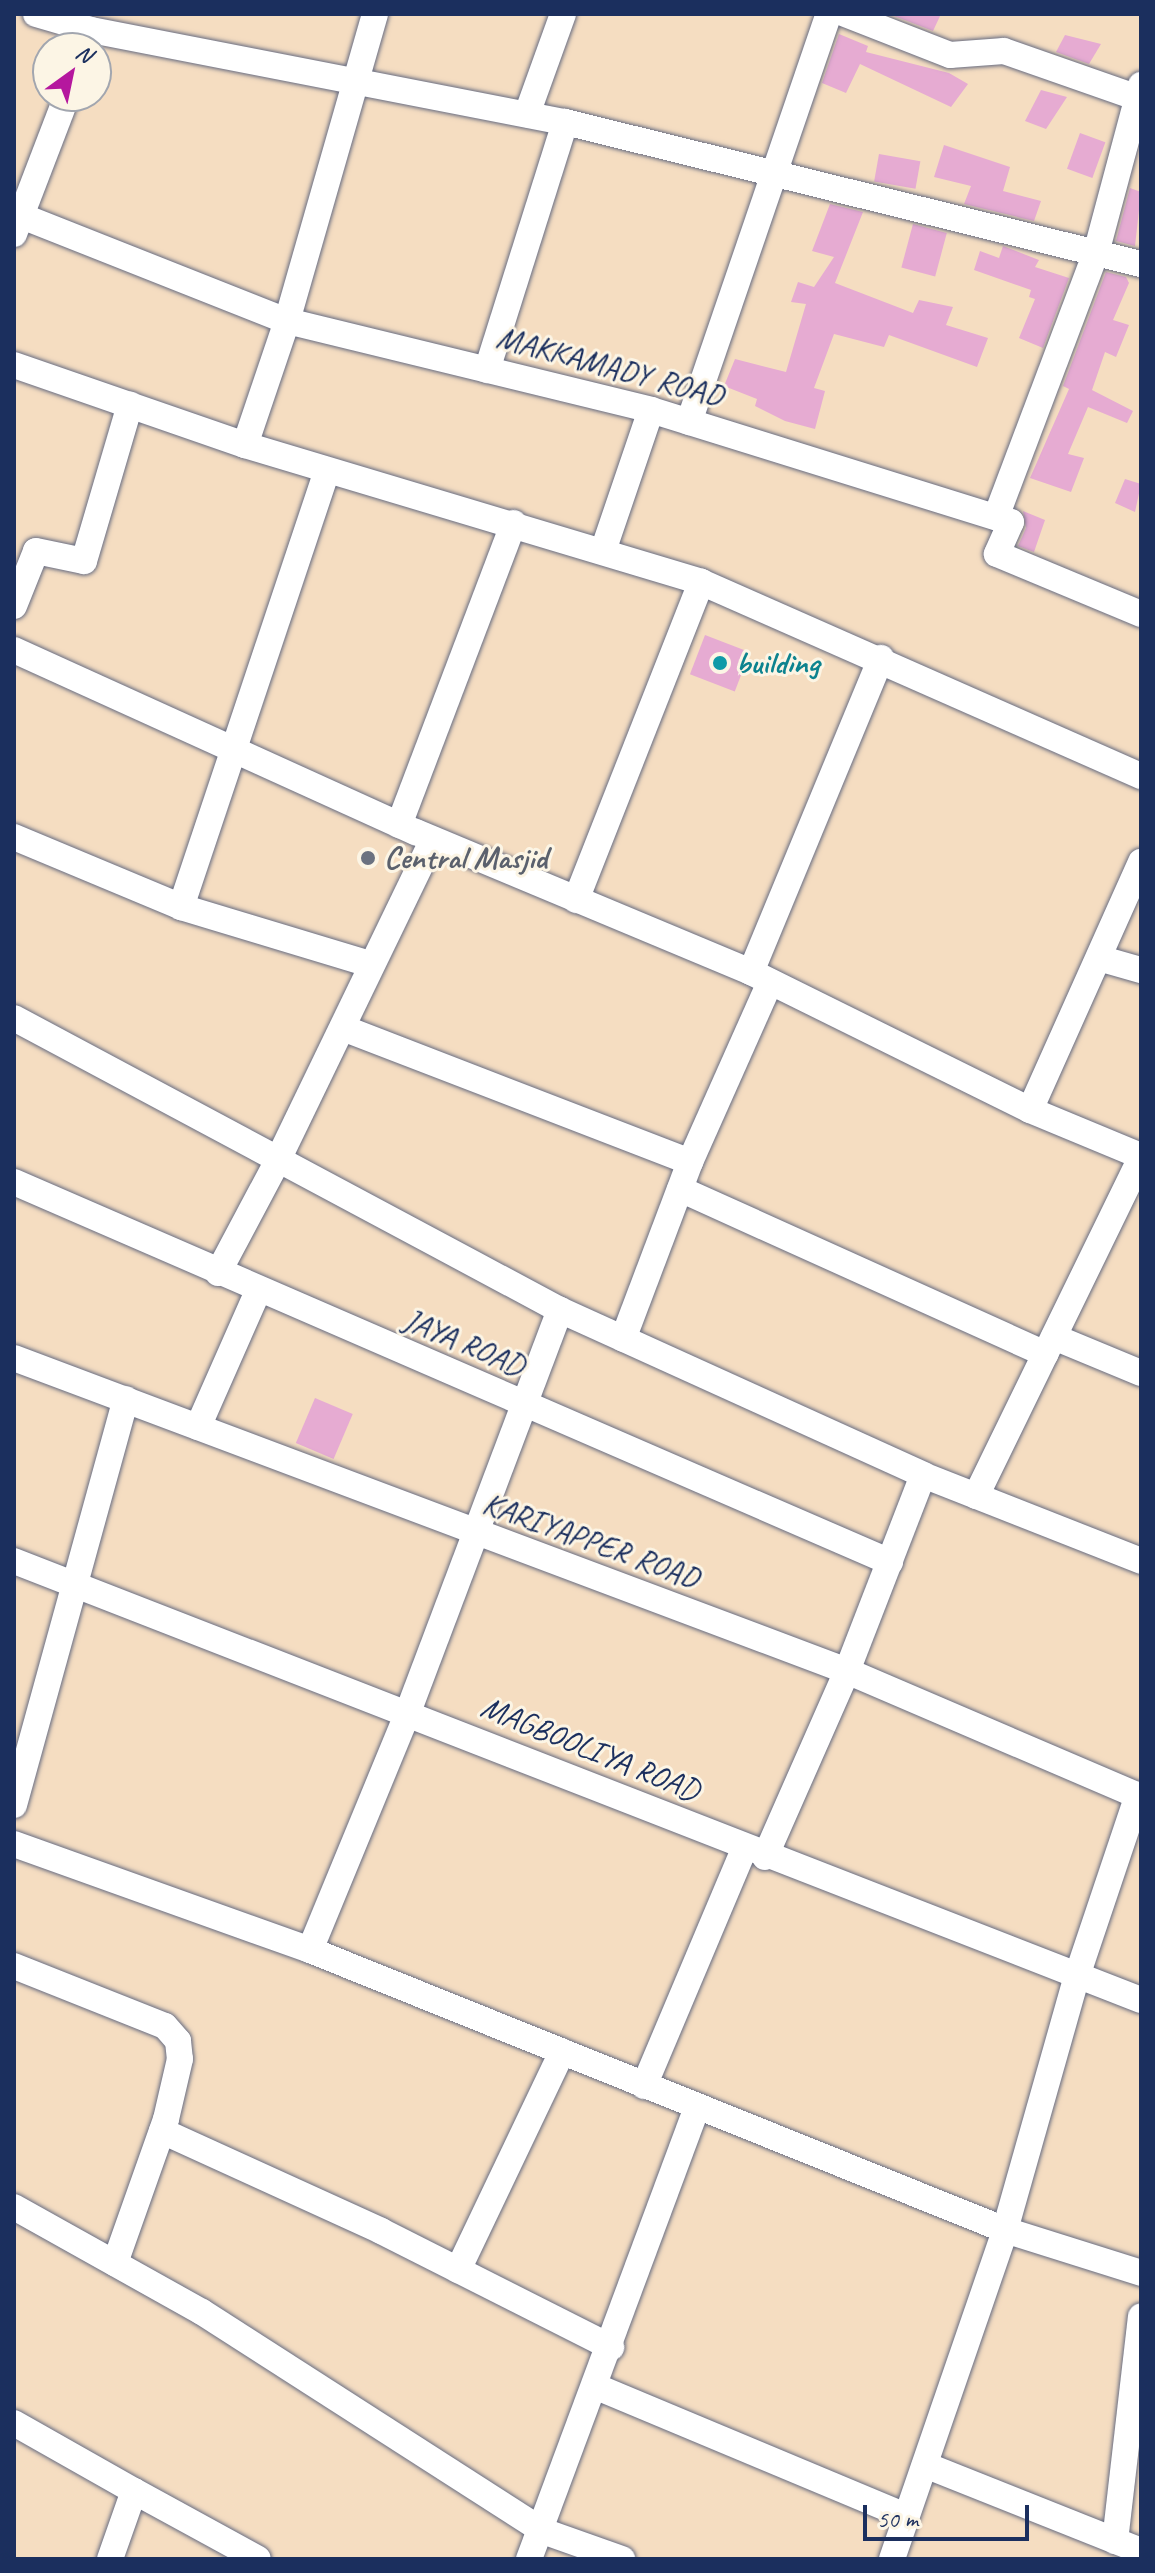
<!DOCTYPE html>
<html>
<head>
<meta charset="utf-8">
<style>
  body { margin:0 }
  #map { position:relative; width:1155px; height:2573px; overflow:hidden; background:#f5ddc1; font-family:Caveat,sans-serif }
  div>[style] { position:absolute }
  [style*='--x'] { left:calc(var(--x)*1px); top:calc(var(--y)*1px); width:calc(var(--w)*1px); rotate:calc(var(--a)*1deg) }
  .building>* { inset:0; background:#e6abd2; transform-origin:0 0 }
  .roads { filter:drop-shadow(0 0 2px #676c81) drop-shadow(0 0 2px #676c81) }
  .minor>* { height:26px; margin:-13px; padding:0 13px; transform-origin:13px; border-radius:13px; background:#fff }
  .dots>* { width:22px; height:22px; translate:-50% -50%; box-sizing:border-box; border:4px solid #fcf5e5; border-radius:50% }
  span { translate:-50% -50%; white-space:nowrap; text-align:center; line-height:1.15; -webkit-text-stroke:6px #fcf5e5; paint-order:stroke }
  .street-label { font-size:32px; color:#1b2f5e }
  .culture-label { font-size:32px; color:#0d838f; font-weight:700 }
  .left { translate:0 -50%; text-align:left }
  .worship-label { font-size:32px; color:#5b616d; font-weight:700 }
  .frame { position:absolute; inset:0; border:16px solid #1b2f5e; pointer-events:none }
  .north { position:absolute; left:32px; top:32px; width:80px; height:80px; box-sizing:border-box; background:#fcf5e5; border:2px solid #a2a6af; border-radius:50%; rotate:33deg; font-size:22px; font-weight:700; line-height:32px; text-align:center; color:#1b2f5e }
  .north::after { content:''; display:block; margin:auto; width:28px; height:36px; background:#b5179e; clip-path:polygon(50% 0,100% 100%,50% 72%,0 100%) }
  .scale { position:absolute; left:863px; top:2505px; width:166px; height:36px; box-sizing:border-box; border:4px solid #1b2f5e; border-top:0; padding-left:10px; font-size:24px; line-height:28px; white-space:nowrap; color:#1b2f5e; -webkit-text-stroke:6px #fcf5e5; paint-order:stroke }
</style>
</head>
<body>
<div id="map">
  <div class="building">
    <i style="clip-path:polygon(889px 14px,941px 14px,933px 31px)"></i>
    <i style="clip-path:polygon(839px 34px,868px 46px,866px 52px,949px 73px,968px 84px,951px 107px,860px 64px,846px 93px,822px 83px)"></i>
    <i style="clip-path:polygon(1065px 35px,1101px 44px,1089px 64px,1056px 52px)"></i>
    <i style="clip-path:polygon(1041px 90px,1067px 97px,1046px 129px,1025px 121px)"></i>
    <i style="left:1080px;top:133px;width:27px;height:38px;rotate:20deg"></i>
    <i style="clip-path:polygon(944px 145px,1010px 167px,1003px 191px,1041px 201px,1034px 221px,964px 204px,971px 186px,934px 177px)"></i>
    <i style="left:879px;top:154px;width:42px;height:28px;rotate:10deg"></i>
    <i style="clip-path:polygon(1130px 188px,1141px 192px,1135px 246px,1116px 241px)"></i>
    <i style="clip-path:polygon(830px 204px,863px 212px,835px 283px,913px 313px,919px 300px,953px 307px,946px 325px,988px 338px,977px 367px,889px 335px,884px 347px,834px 334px,814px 388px,825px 391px,815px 429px,785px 421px,755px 406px,757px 399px,724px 386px,735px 359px,786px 372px,806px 304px,791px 302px,798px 282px,814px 287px,834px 257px,812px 251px)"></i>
    <i style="left:913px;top:224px;width:35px;height:45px;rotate:15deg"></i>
    <i style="clip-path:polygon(1003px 246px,1039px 260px,1035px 267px,1069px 278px,1043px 348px,1019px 338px,1035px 299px,1029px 297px,1031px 290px,974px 270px,980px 251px,999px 258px)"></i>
    <i style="clip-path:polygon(1106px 272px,1126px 277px,1129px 283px,1113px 320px,1129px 325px,1116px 357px,1105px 352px,1092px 390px,1133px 411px,1127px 423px,1088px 407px,1068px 454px,1084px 458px,1071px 492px,1030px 478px,1069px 389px,1063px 386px)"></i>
    <i style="clip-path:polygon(1125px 479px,1141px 484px,1135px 512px,1115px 503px)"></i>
    <i style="clip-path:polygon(1023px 511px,1045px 520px,1034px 552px,1018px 546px,1026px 528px)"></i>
    <i style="left:705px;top:635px;width:48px;height:42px;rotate:21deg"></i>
    <i style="left:315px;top:1398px;width:41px;height:49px;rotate:23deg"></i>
  </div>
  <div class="roads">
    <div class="minor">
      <i style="--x:36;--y:14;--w:57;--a:16.2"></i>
      <i style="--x:91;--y:30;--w:483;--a:11"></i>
      <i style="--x:565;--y:122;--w:593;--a:13.85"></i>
      <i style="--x:845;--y:14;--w:113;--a:21.3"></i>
      <i style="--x:950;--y:55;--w:54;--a:-4.2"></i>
      <i style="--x:1004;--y:51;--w:145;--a:19.3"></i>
      <i style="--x:527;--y:114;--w:106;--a:-70.2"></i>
      <i style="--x:14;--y:213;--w:294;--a:21.6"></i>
      <i style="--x:287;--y:321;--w:375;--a:13.7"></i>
      <i style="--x:651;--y:410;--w:377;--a:17.3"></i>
      <i style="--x:1011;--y:522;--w:35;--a:114"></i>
      <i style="--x:997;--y:554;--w:156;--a:22.6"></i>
      <i style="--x:14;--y:234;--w:148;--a:-69"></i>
      <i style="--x:14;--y:365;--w:244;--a:19.1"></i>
      <i style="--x:245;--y:445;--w:476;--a:16.7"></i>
      <i style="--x:701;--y:582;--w:481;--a:23.8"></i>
      <i style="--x:487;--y:370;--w:260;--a:-72.5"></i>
      <i style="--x:689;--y:422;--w:431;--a:-71.1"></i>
      <i style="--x:245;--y:445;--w:131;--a:-71.3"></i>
      <i style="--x:287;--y:321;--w:319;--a:-74"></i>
      <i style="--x:996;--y:517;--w:282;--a:-69.3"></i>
      <i style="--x:1096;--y:253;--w:174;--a:-75"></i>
      <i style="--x:603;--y:551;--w:149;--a:-71.2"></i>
      <i style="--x:14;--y:606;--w:59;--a:-68.2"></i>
      <i style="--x:36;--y:551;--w:49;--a:11.8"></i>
      <i style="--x:84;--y:561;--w:163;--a:-73.6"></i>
      <i style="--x:14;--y:650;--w:441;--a:24.4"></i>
      <i style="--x:416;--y:832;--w:363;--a:22.7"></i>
      <i style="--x:751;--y:972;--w:311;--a:26.3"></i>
      <i style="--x:1030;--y:1110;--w:120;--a:22.5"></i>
      <i style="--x:399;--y:825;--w:323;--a:-69.2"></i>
      <i style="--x:14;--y:837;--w:181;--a:22.7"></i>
      <i style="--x:181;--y:907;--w:197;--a:16.8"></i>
      <i style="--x:576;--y:900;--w:342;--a:-68.5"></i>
      <i style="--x:181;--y:907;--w:460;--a:-71.5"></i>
      <i style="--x:1102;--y:959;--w:41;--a:15.8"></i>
      <i style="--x:751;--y:972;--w:340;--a:-67.5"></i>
      <i style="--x:14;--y:1018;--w:619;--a:28.14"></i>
      <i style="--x:560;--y:1310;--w:399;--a:24.4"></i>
      <i style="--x:923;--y:1475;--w:234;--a:21.5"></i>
      <i style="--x:343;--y:1028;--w:372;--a:21.1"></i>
      <i style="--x:690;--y:1162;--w:189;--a:110.7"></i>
      <i style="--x:1030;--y:1110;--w:272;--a:-65.9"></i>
      <i style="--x:690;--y:1162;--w:197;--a:-66"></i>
      <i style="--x:14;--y:1182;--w:955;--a:23.45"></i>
      <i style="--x:680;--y:1189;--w:401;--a:24.3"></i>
      <i style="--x:218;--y:1273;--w:126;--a:-62"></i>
      <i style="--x:277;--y:1162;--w:358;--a:-64.2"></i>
      <i style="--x:1054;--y:1337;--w:94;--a:22.5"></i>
      <i style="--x:14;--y:1358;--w:890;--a:20.59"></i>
      <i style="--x:847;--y:1671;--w:320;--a:23.2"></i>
      <i style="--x:198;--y:1427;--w:149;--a:-66.2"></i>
      <i style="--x:976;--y:1496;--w:376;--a:-64"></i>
      <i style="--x:14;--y:1561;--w:1209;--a:21.28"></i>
      <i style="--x:14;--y:1805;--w:421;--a:-74.6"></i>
      <i style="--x:14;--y:1844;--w:314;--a:19.7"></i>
      <i style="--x:310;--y:1950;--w:749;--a:21.94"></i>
      <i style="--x:1005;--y:2230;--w:143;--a:17.5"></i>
      <i style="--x:765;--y:1857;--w:203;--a:-66.2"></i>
      <i style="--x:847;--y:1671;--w:210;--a:-68.8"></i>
      <i style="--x:310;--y:1950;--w:257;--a:-67.6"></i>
      <i style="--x:408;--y:1712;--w:430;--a:-69.3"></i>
      <i style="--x:14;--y:1966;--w:162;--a:21.7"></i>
      <i style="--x:165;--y:2026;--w:20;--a:49"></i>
      <i style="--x:178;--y:2041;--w:18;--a:84"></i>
      <i style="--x:180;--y:2059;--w:62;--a:103.1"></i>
      <i style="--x:166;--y:2119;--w:153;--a:109.5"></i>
      <i style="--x:644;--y:2086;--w:257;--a:-67.1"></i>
      <i style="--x:162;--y:2131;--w:241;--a:24.5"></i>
      <i style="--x:381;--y:2231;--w:258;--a:26.8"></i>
      <i style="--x:14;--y:2207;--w:215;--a:29.2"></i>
      <i style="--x:202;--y:2312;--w:405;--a:32.7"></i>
      <i style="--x:543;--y:2531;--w:84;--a:19.5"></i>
      <i style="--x:458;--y:2270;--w:242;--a:-64.5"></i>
      <i style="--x:597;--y:2387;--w:335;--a:22.7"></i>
      <i style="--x:14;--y:2423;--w:138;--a:29.5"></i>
      <i style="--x:925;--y:2465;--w:232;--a:21.7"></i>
      <i style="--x:1115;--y:2541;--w:226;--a:-83.4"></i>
      <i style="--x:110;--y:2559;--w:72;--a:-70.6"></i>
      <i style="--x:134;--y:2491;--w:141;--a:28.7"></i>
      <i style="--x:529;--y:2559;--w:482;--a:-69.6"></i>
      <i style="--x:892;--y:2559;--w:348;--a:-71"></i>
      <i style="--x:1005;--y:2230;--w:264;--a:-74.2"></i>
      <i style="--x:1077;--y:1976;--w:191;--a:-71.4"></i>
    </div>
  </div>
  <div class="dots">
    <i style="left:720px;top:663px;background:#0f9aa8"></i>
    <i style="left:368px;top:858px;background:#6b7280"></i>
  </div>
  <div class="street-label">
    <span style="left:610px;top:367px;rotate:15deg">MAKKAMADY ROAD</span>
    <span style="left:464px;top:1343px;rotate:23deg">JAYA ROAD</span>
    <span style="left:591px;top:1541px;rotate:20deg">KARIYAPPER ROAD</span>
    <span style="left:590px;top:1749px;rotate:22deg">MAGBOOLIYA ROAD</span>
  </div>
  <div class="culture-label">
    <span class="left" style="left:736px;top:663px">building</span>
  </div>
  <div class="worship-label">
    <span class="left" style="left:384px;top:858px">Central Masjid</span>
  </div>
  <div class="frame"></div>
  <div class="north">N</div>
  <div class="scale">50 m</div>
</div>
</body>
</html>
